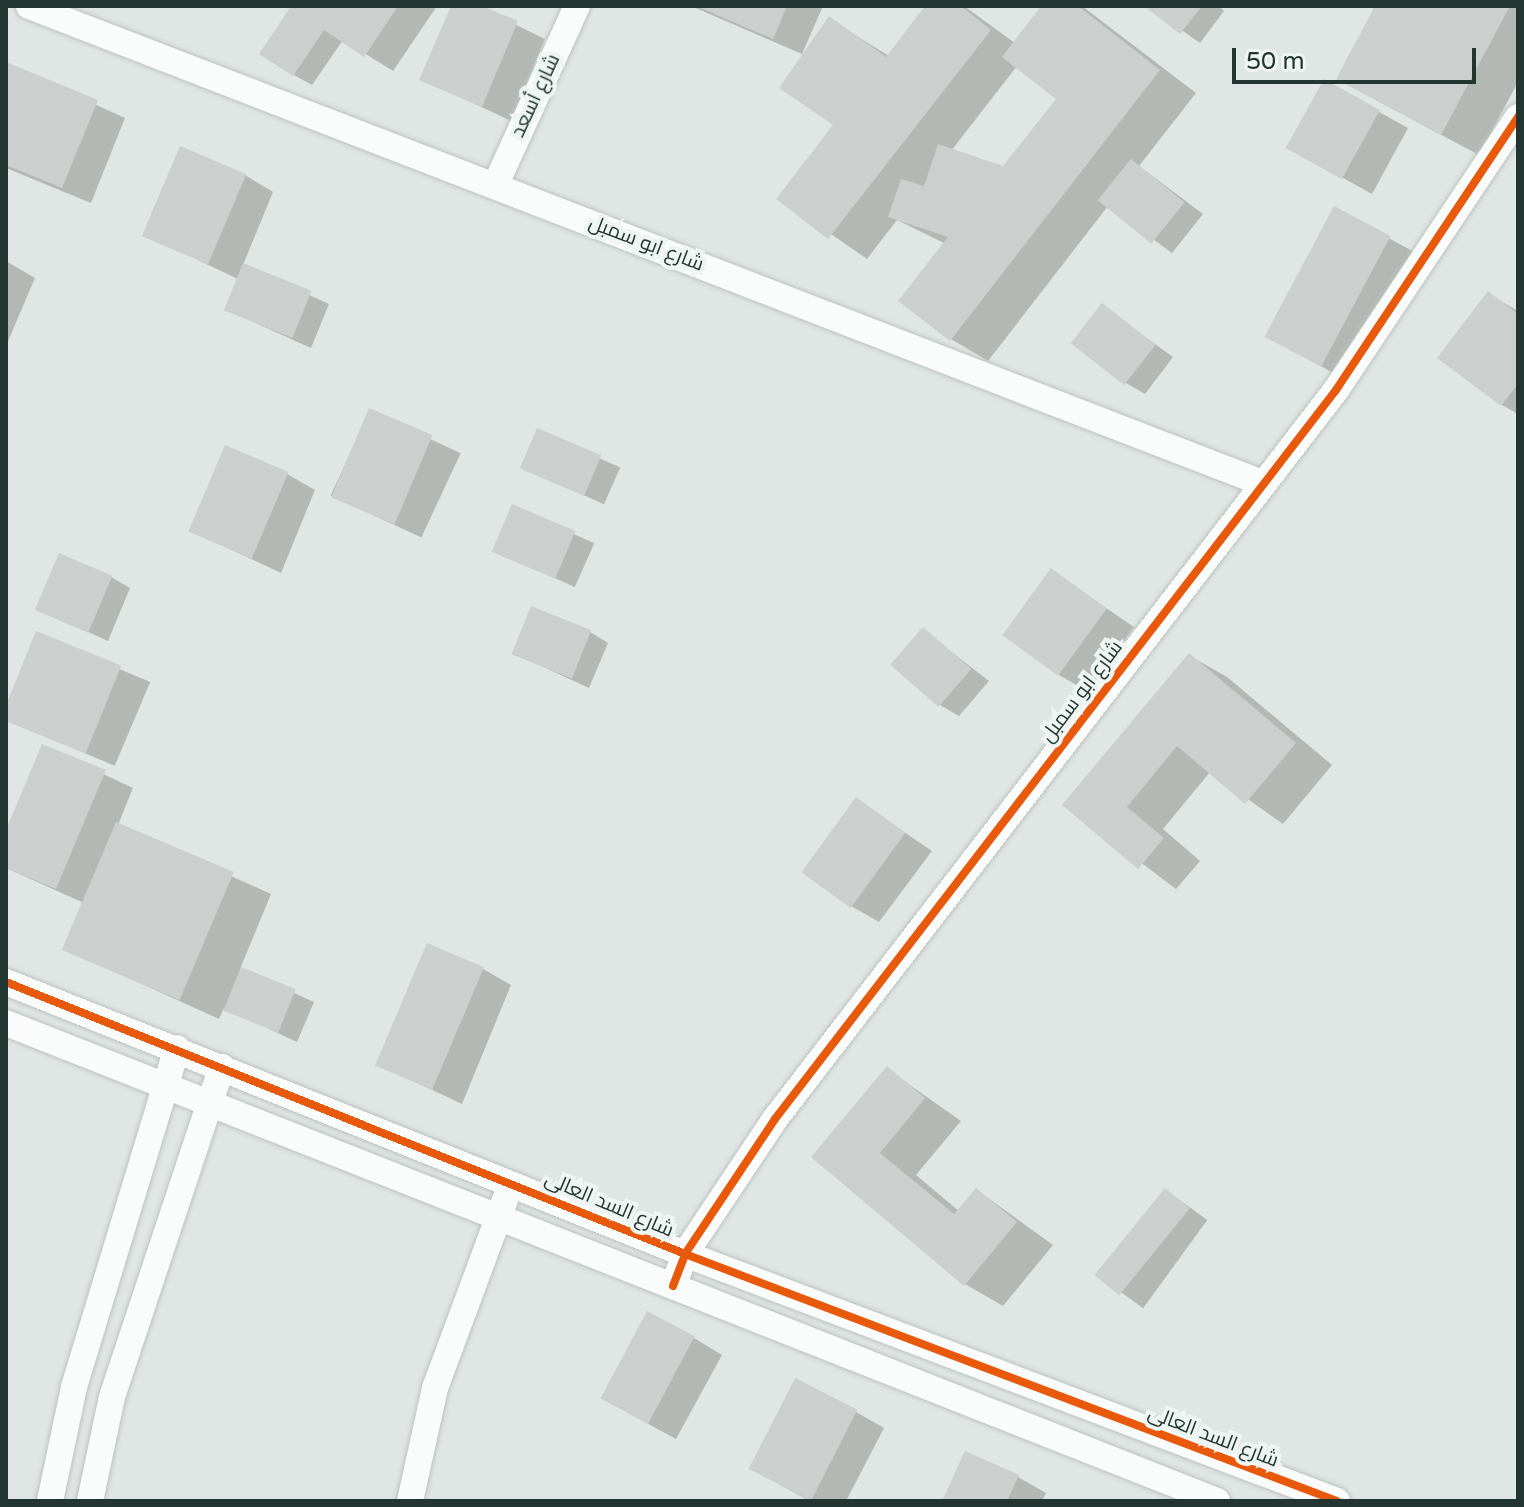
<!DOCTYPE html>
<html>
<head>
<meta charset="utf-8">
<style>
  body { margin:0 }
  #map { position:relative; width:1524px; height:1507px; overflow:hidden; background:#e0e6e3; font-family:"Varela Round",Cairo,sans-serif }
  div>[style] { position:absolute }
  [style*='--x'] { left:calc(var(--x)*1px); top:calc(var(--y)*1px); width:calc(var(--w)*1px); rotate:calc(var(--a)*1deg) }
  .shadow>* { inset:0; background:#0003; transform-origin:0 0 }
  .building>* { inset:0; background:#cbcfce; transform-origin:0 0 }
  .roads { filter:drop-shadow(0 0 2px #bdc3c0) drop-shadow(0 0 2px #bdc3c0) }
  .street>* { height:26px; margin:-13px; padding:0 13px; transform-origin:13px; border-radius:13px; background:#fafbfb }
  .cycleway>* { height:8px; margin:-4px; padding:0 4px; transform-origin:4px; border-radius:4px; background:#e8590c }
  span { translate:-50% -50%; white-space:nowrap; text-align:center; line-height:1.15; -webkit-text-stroke:8px #eef5f2; paint-order:stroke }
  .street-label { font-size:20px; color:#223531 }
  .frame { position:absolute; inset:0; border:8px solid #223531; pointer-events:none }
  .scale { position:absolute; left:1232px; top:48px; width:244px; height:36px; box-sizing:border-box; border:4px solid #223531; border-top:0; padding-left:10px; font-size:24px; line-height:28px; white-space:nowrap; color:#223531; -webkit-text-stroke:6px #eef5f2; paint-order:stroke }
</style>
</head>
<body>
<div id="map">
  <div class="shadow">
    <i style="clip-path:polygon(294px 6px,437px 6px,393px 71px,343px 40px,312px 85px,294px 75px)"></i>
    <i style="clip-path:polygon(453px 6px,477px 6px,545px 39px,511px 121px,422px 79px)"></i>
    <i style="clip-path:polygon(691px 6px,823px 6px,802px 54px)"></i>
    <i style="clip-path:polygon(evenodd,928px 6px,964px 6px,1015px 43px,1044px 6px,1082px 6px,1196px 93px,1139px 166px,1203px 214px,1172px 253px,1108px 206px,988px 361px,951px 339px,946px 244px,897px 220px,867px 259px,779px 198px,836px 125px,829px 19px,889px 56px,928px 6px,1017px 66px,1058px 98px,1004px 168px,951px 151px,1017px 66px)"></i>
    <i style="clip-path:polygon(1147px 6px,1218px 6px,1224px 11px,1200px 43px)"></i>
    <i style="clip-path:polygon(1377px 6px,1518px 6px,1518px 82px,1479px 155px,1376px 100px)"></i>
    <i style="clip-path:polygon(6px 64px,125px 118px,91px 203px,6px 168px)"></i>
    <i style="clip-path:polygon(1325px 82px,1408px 128px,1372px 194px,1318px 164px)"></i>
    <i style="clip-path:polygon(245px 175px,273px 192px,243px 265px,329px 304px,311px 348px,225px 309px,238px 279px,145px 235px)"></i>
    <i style="clip-path:polygon(1335px 209px,1418px 254px,1350px 382px,1295px 352px)"></i>
    <i style="clip-path:polygon(6px 261px,35px 278px,6px 346px)"></i>
    <i style="clip-path:polygon(1488px 294px,1518px 311px,1518px 414px,1502px 405px)"></i>
    <i style="clip-path:polygon(1102px 306px,1173px 357px,1145px 394px,1126px 383px)"></i>
    <i style="left:370px;top:411px;width:100px;height:93px;rotate:25deg"></i>
    <i style="left:538px;top:431px;width:90px;height:40px;rotate:24deg"></i>
    <i style="clip-path:polygon(287px 474px,315px 490px,281px 573px,192px 531px)"></i>
    <i style="left:513px;top:507px;width:89px;height:48px;rotate:24deg"></i>
    <i style="clip-path:polygon(1052px 571px,1134px 627px,1087px 691px,1059px 675px)"></i>
    <i style="clip-path:polygon(111px 577px,130px 588px,108px 641px,38px 609px)"></i>
    <i style="clip-path:polygon(923px 630px,989px 681px,959px 716px,940px 705px)"></i>
    <i style="clip-path:polygon(590px 632px,608px 643px,589px 688px,513px 653px)"></i>
    <i style="left:37px;top:634px;width:123px;height:91px;rotate:23deg"></i>
    <i style="clip-path:polygon(1190px 656px,1227px 677px,1332px 765px,1283px 824px,1210px 772px,1163px 829px,1200px 861px,1176px 889px,1065px 805px)"></i>
    <i style="clip-path:polygon(43px 746px,133px 788px,118px 825px,271px 894px,240px 969px,314px 1002px,297px 1042px,224px 1008px,219px 1019px,65px 949px,84px 903px,6px 868px,6px 836px)"></i>
    <i style="clip-path:polygon(857px 800px,932px 851px,879px 922px,851px 906px)"></i>
    <i style="clip-path:polygon(483px 969px,511px 985px,462px 1104px,379px 1065px)"></i>
    <i style="clip-path:polygon(887px 1069px,961px 1121px,916px 1175px,959px 1211px,977px 1190px,1053px 1245px,1003px 1306px,965px 1284px,814px 1157px)"></i>
    <i style="left:1166px;top:1190px;width:51px;height:109px;rotate:36deg"></i>
    <i style="clip-path:polygon(694px 1338px,722px 1355px,676px 1439px,630px 1414px)"></i>
    <i style="clip-path:polygon(856px 1412px,884px 1428px,846px 1501px,810px 1501px,778px 1484px)"></i>
    <i style="clip-path:polygon(1018px 1477px,1046px 1493px,1042px 1501px,944px 1501px)"></i>
  </div>
  <div class="building">
    <i style="clip-path:polygon(291px 6px,398px 6px,364px 57px,324px 30px,293px 76px,259px 54px)"></i>
    <i style="clip-path:polygon(451px 6px,482px 6px,518px 21px,482px 107px,419px 80px)"></i>
    <i style="clip-path:polygon(696px 6px,787px 6px,773px 39px)"></i>
    <i style="clip-path:polygon(925px 6px,961px 6px,991px 30px,828px 239px,776px 199px,833px 125px,779px 88px,829px 16px,886px 57px)"></i>
    <i style="clip-path:polygon(1041px 6px,1078px 6px,1160px 70px,950px 341px,898px 301px,948px 237px,888px 217px,901px 179px,924px 186px,938px 144px,1003px 166px,1056px 99px,1002px 57px)"></i>
    <i style="clip-path:polygon(1144px 6px,1202px 6px,1180px 34px)"></i>
    <i style="clip-path:polygon(1375px 6px,1510px 6px,1441px 135px,1336px 79px)"></i>
    <i style="clip-path:polygon(6px 62px,98px 100px,62px 188px,6px 165px)"></i>
    <i style="left:1324px;top:79px;width:64px;height:79px;rotate:29deg"></i>
    <i style="left:180px;top:146px;width:72px;height:98px;rotate:23deg"></i>
    <i style="left:1131px;top:159px;width:69px;height:53px;rotate:39deg"></i>
    <i style="left:1334px;top:206px;width:64px;height:148px;rotate:28deg"></i>
    <i style="left:243px;top:263px;width:74px;height:51px;rotate:22deg"></i>
    <i style="clip-path:polygon(1488px 291px,1518px 314px,1518px 384px,1501px 406px,1437px 358px)"></i>
    <i style="left:1102px;top:303px;width:68px;height:51px;rotate:38deg"></i>
    <i style="left:369px;top:408px;width:69px;height:97px;rotate:23deg"></i>
    <i style="left:537px;top:428px;width:70px;height:44px;rotate:23deg"></i>
    <i style="left:225px;top:445px;width:69px;height:94px;rotate:23deg"></i>
    <i style="left:512px;top:504px;width:69px;height:52px;rotate:23deg"></i>
    <i style="left:59px;top:553px;width:58px;height:62px;rotate:23deg"></i>
    <i style="left:1051px;top:568px;width:69px;height:83px;rotate:36deg"></i>
    <i style="left:531px;top:606px;width:65px;height:52px;rotate:22deg"></i>
    <i style="left:923px;top:627px;width:64px;height:50px;rotate:41deg"></i>
    <i style="left:36px;top:631px;width:92px;height:95px;rotate:22deg"></i>
    <i style="clip-path:polygon(1189px 653px,1296px 743px,1245px 804px,1177px 746px,1127px 807px,1164px 838px,1138px 869px,1062px 805px)"></i>
    <i style="clip-path:polygon(42px 744px,106px 770px,56px 889px,6px 868px,6px 830px)"></i>
    <i style="left:856px;top:797px;width:61px;height:93px;rotate:36deg"></i>
    <i style="left:116px;top:822px;width:128px;height:139px;rotate:23deg"></i>
    <i style="left:427px;top:943px;width:62px;height:133px;rotate:23deg"></i>
    <i style="left:241px;top:967px;width:59px;height:47px;rotate:22deg"></i>
    <i style="clip-path:polygon(887px 1066px,925px 1098px,880px 1153px,954px 1214px,976px 1188px,1017px 1222px,964px 1286px,811px 1157px)"></i>
    <i style="left:1165px;top:1188px;width:32px;height:112px;rotate:39deg"></i>
    <i style="left:647px;top:1311px;width:54px;height:99px;rotate:28deg"></i>
    <i style="left:795px;top:1378px;width:70px;height:102px;rotate:27deg"></i>
    <i style="clip-path:polygon(965px 1451px,1019px 1475px,1007px 1501px,942px 1501px)"></i>
  </div>
  <div class="roads">
    <div class="street">
      <i style="--x:29;--y:6;--w:1322;--a:21.15"></i>
      <i style="--x:495;--y:186;--w:198;--a:-65.5"></i>
      <i style="--x:6;--y:982;--w:731;--a:21.83"></i>
      <i style="--x:685;--y:1254;--w:697;--a:20.75"></i>
      <i style="--x:6;--y:1023;--w:1302;--a:21.54"></i>
      <i style="--x:673;--y:1286;--w:34;--a:-69"></i>
      <i style="--x:685;--y:1254;--w:162;--a:-56.3"></i>
      <i style="--x:775;--y:1119;--w:920;--a:-52.42"></i>
      <i style="--x:1336;--y:390;--w:328;--a:-56.3"></i>
      <i style="--x:50;--y:1501;--w:116;--a:-78.1"></i>
      <i style="--x:74;--y:1387;--w:354;--a:-73.1"></i>
      <i style="--x:90;--y:1501;--w:106;--a:-78.1"></i>
      <i style="--x:112;--y:1397;--w:348;--a:-71.6"></i>
      <i style="--x:410;--y:1501;--w:116;--a:-77.5"></i>
      <i style="--x:435;--y:1388;--w:201;--a:-69.6"></i>
    </div>
  </div>
  <div class="cycleway">
    <i style="--x:6;--y:982;--w:731;--a:21.83"></i>
    <i style="--x:685;--y:1254;--w:697;--a:20.75"></i>
    <i style="--x:673;--y:1286;--w:34;--a:-69"></i>
    <i style="--x:685;--y:1254;--w:162;--a:-56.3"></i>
    <i style="--x:775;--y:1119;--w:920;--a:-52.42"></i>
    <i style="--x:1336;--y:390;--w:328;--a:-56.3"></i>
  </div>
  <div class="street-label">
    <span style="left:536px;top:96px;rotate:-65deg">شارع أسعد</span>
    <span style="left:646px;top:244px;rotate:21deg">شارع ابو سمبل</span>
    <span style="left:1082px;top:692px;rotate:-53deg">شارع ابو سمبل</span>
    <span style="left:609px;top:1205px;rotate:23deg">شارع السد العالى</span>
    <span style="left:1213px;top:1437px;rotate:21deg">شارع السد العالى</span>
  </div>
  <div class="frame"></div>
  <div class="scale">50 m</div>
</div>
</body>
</html>
